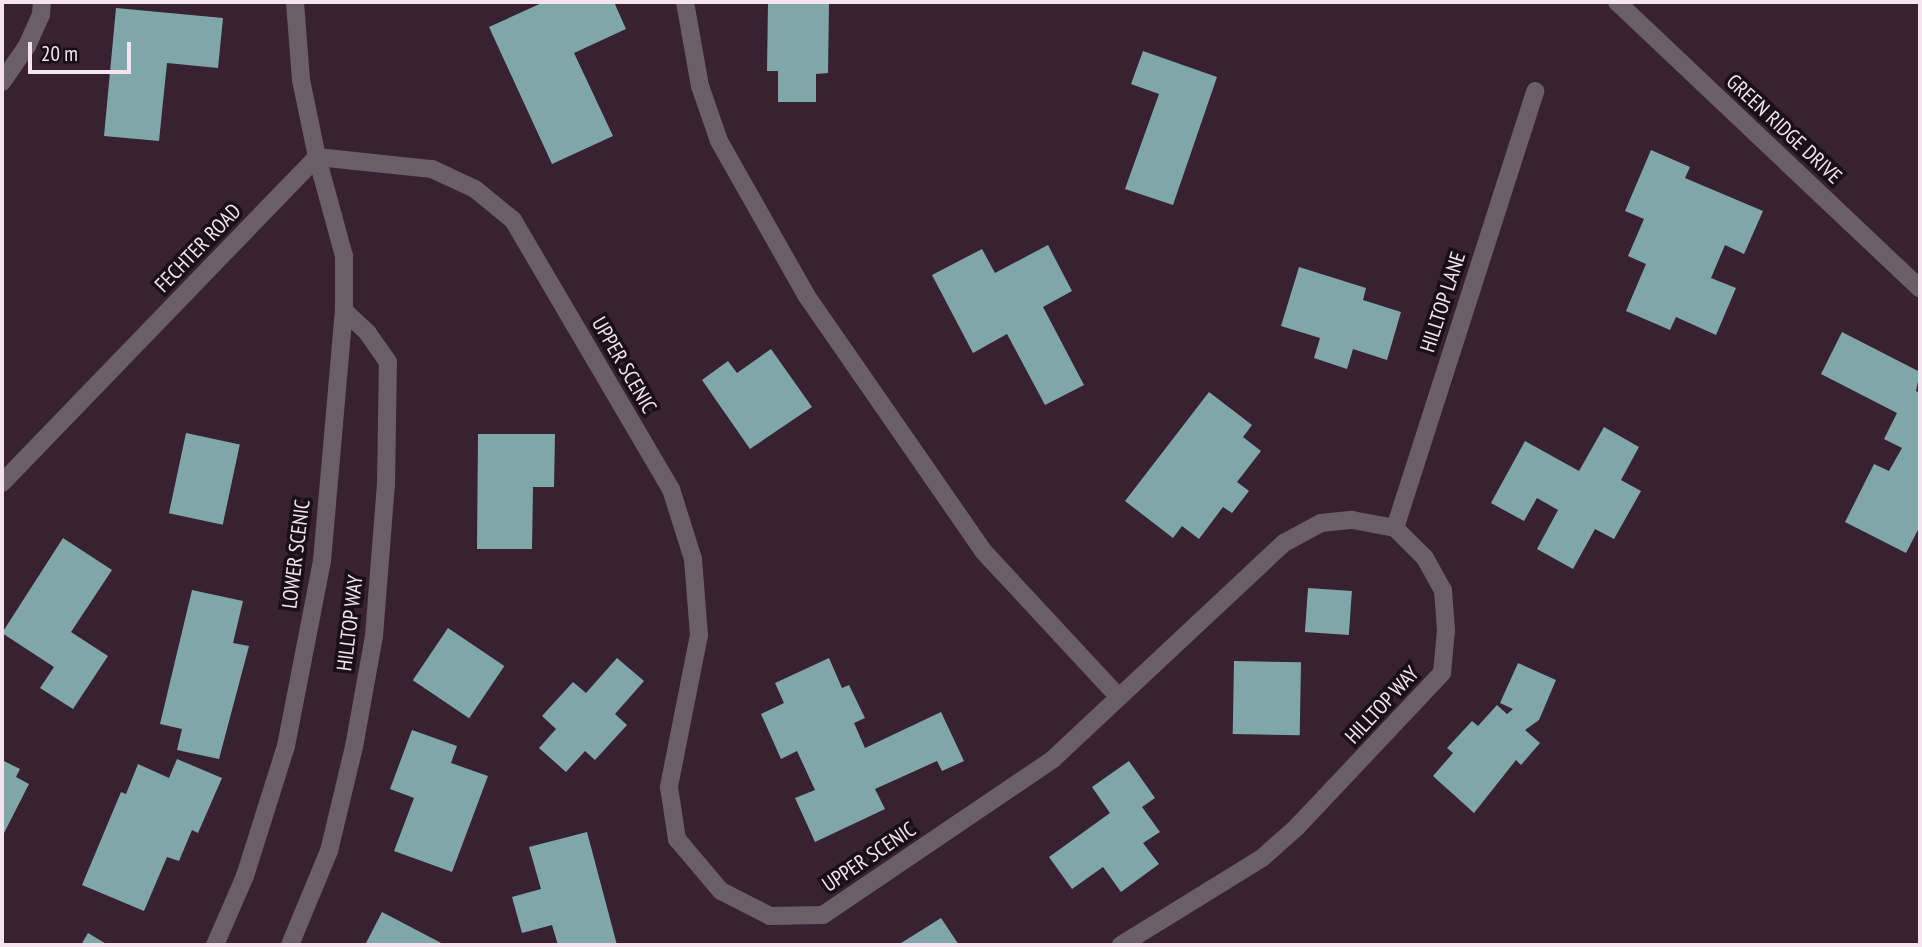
<!DOCTYPE html>
<html>
<head>
<meta charset="utf-8">
<style>
  body { margin:0 }
  #map { position:relative; width:1922px; height:947px; overflow:hidden; background:#382232; font-family:"PT Sans Narrow",sans-serif }
  div>[style] { position:absolute }
  [style*='--x'] { left:calc(var(--x)*1px); top:calc(var(--y)*1px); width:calc(var(--w)*1px); rotate:calc(var(--a)*1deg) }
  .building>* { inset:0; background:#7fa7a9; transform-origin:0 0 }
  .minor>* { height:18px; margin:-9px; padding:0 9px; transform-origin:9px; border-radius:9px; background:#6b5f67 }
  .tertiary>* { height:18px; margin:-9px; padding:0 9px; transform-origin:9px; border-radius:9px; background:#6b5f67 }
  span { translate:-50% -50%; white-space:nowrap; text-align:center; line-height:1.15; -webkit-text-stroke:7px #190f16; paint-order:stroke }
  .street-label { font-size:21px; color:#f4e4ef }
  .frame { position:absolute; inset:0; border:4px solid #f4e4ef; pointer-events:none }
  .scale { position:absolute; left:28px; top:42px; width:103px; height:32px; box-sizing:border-box; border:4px solid #f4e4ef; border-top:0; padding-left:9px; font-size:21px; line-height:24px; white-space:nowrap; color:#f4e4ef; -webkit-text-stroke:5px #190f16; paint-order:stroke }
</style>
</head>
<body>
<div id="map">
  <div class="building">
    <i style="clip-path:polygon(544px 2px,614px 2px,626px 29px,574px 53px,613px 136px,552px 164px,489px 27px)"></i>
    <i style="clip-path:polygon(768px 2px,829px 2px,828px 73px,816px 74px,816px 102px,778px 102px,778px 71px,767px 71px)"></i>
    <i style="clip-path:polygon(116px 8px,223px 18px,218px 68px,167px 63px,159px 141px,104px 136px)"></i>
    <i style="clip-path:polygon(1143px 51px,1217px 77px,1173px 205px,1125px 189px,1159px 94px,1131px 84px)"></i>
    <i style="clip-path:polygon(1651px 150px,1690px 167px,1685px 178px,1763px 211px,1744px 254px,1725px 245px,1711px 278px,1736px 288px,1716px 335px,1676px 317px,1670px 330px,1626px 311px,1646px 264px,1628px 256px,1644px 219px,1625px 211px)"></i>
    <i style="clip-path:polygon(1048px 245px,1072px 291px,1043px 307px,1084px 385px,1045px 405px,1007px 334px,973px 353px,932px 275px,982px 249px,995px 273px)"></i>
    <i style="clip-path:polygon(1299px 267px,1366px 288px,1363px 300px,1401px 312px,1387px 360px,1353px 349px,1347px 369px,1314px 358px,1320px 338px,1281px 326px)"></i>
    <i style="clip-path:polygon(1842px 332px,1920px 372px,1916px 391px,1920px 393px,1920px 526px,1906px 553px,1845px 522px,1874px 464px,1889px 471px,1902px 448px,1884px 439px,1897px 413px,1821px 374px)"></i>
    <i style="clip-path:polygon(771px 349px,812px 407px,750px 449px,702px 380px,728px 361px,737px 373px)"></i>
    <i style="clip-path:polygon(1209px 392px,1252px 425px,1243px 437px,1261px 451px,1237px 482px,1249px 491px,1232px 513px,1223px 507px,1199px 539px,1182px 526px,1173px 538px,1125px 501px)"></i>
    <i style="clip-path:polygon(1604px 427px,1639px 447px,1621px 480px,1641px 491px,1614px 539px,1595px 529px,1573px 569px,1537px 549px,1558px 510px,1537px 498px,1524px 521px,1491px 503px,1525px 441px,1579px 471px)"></i>
    <i style="left:186px;top:433px;width:55px;height:82px;rotate:12deg"></i>
    <i style="clip-path:polygon(478px 434px,555px 434px,554px 487px,533px 487px,532px 549px,477px 549px)"></i>
    <i style="clip-path:polygon(63px 538px,112px 570px,71px 632px,108px 656px,73px 709px,40px 688px,54px 667px,2px 633px)"></i>
    <i style="left:1308px;top:588px;width:44px;height:44px;rotate:4deg"></i>
    <i style="clip-path:polygon(192px 590px,243px 601px,233px 643px,249px 646px,219px 759px,177px 750px,182px 729px,160px 724px)"></i>
    <i style="left:448px;top:628px;width:68px;height:63px;rotate:34deg"></i>
    <i style="clip-path:polygon(617px 658px,644px 681px,615px 714px,627px 725px,595px 760px,585px 751px,566px 772px,539px 748px,556px 729px,542px 716px,573px 682px,586px 693px)"></i>
    <i style="clip-path:polygon(829px 658px,842px 688px,849px 685px,865px 718px,854px 723px,865px 748px,941px 712px,964px 761px,942px 771px,937px 761px,875px 789px,885px 809px,815px 842px,795px 798px,815px 790px,797px 751px,781px 759px,761px 714px,784px 703px,775px 683px)"></i>
    <i style="left:1234px;top:661px;width:67px;height:73px;rotate:1deg"></i>
    <i style="clip-path:polygon(1518px 663px,1556px 680px,1539px 720px,1525px 730px,1540px 743px,1521px 765px,1516px 760px,1474px 813px,1433px 776px,1453px 753px,1447px 748px,1472px 721px,1478px 726px,1497px 705px,1507px 714px,1513px 709px,1500px 703px)"></i>
    <i style="clip-path:polygon(412px 730px,457px 746px,451px 763px,488px 776px,452px 872px,394px 851px,414px 798px,390px 789px)"></i>
    <i style="clip-path:polygon(177px 759px,222px 778px,198px 833px,192px 830px,179px 861px,167px 857px,144px 911px,82px 885px,121px 792px,126px 794px,138px 764px,169px 778px)"></i>
    <i style="clip-path:polygon(2px 760px,20px 769px,16px 777px,29px 784px,2px 837px)"></i>
    <i style="clip-path:polygon(1129px 761px,1155px 798px,1142px 807px,1160px 832px,1143px 843px,1159px 864px,1121px 892px,1103px 867px,1072px 889px,1049px 857px,1110px 813px,1092px 787px)"></i>
    <i style="clip-path:polygon(587px 832px,617px 945px,558px 945px,552px 925px,522px 933px,512px 897px,541px 889px,529px 847px)"></i>
    <i style="clip-path:polygon(382px 912px,445px 945px,365px 945px)"></i>
    <i style="clip-path:polygon(941px 918px,959px 945px,898px 945px)"></i>
    <i style="clip-path:polygon(88px 933px,108px 945px,81px 945px)"></i>
  </div>
  <div class="minor">
    <i style="--x:685;--y:2;--w:85;--a:79.9"></i>
    <i style="--x:700;--y:86;--w:58;--a:70.9"></i>
    <i style="--x:719;--y:141;--w:177;--a:60.5"></i>
    <i style="--x:806;--y:295;--w:313;--a:55.3"></i>
    <i style="--x:984;--y:552;--w:197;--a:47.1"></i>
    <i style="--x:1617;--y:2;--w:417;--a:43.4"></i>
    <i style="--x:2;--y:82;--w:44;--a:-55.2"></i>
    <i style="--x:27;--y:46;--w:34;--a:-66"></i>
    <i style="--x:41;--y:15;--w:13;--a:-86"></i>
    <i style="--x:1395;--y:528;--w:459;--a:-72.2"></i>
    <i style="--x:215;--y:945;--w:75;--a:-66.5"></i>
    <i style="--x:245;--y:876;--w:136;--a:-72.5"></i>
    <i style="--x:286;--y:746;--w:188;--a:-79"></i>
    <i style="--x:322;--y:561;--w:251;--a:-85"></i>
    <i style="--x:344;--y:311;--w:55;--a:-90"></i>
    <i style="--x:344;--y:256;--w:103;--a:-105.3"></i>
    <i style="--x:317;--y:157;--w:116;--a:6"></i>
    <i style="--x:432;--y:169;--w:47;--a:24.9"></i>
    <i style="--x:475;--y:189;--w:49;--a:39.2"></i>
    <i style="--x:513;--y:220;--w:312;--a:59.6"></i>
    <i style="--x:671;--y:489;--w:73;--a:72.6"></i>
    <i style="--x:693;--y:559;--w:76;--a:85.5"></i>
    <i style="--x:699;--y:635;--w:155;--a:101.2"></i>
    <i style="--x:669;--y:787;--w:53;--a:81.3"></i>
    <i style="--x:677;--y:839;--w:68;--a:49.8"></i>
    <i style="--x:721;--y:891;--w:55;--a:27"></i>
    <i style="--x:770;--y:916;--w:53;--a:-1.1"></i>
    <i style="--x:823;--y:915;--w:278;--a:-34.1"></i>
    <i style="--x:1053;--y:759;--w:316;--a:-43.1"></i>
    <i style="--x:1284;--y:543;--w:42;--a:-28.4"></i>
    <i style="--x:1321;--y:523;--w:31;--a:-6"></i>
    <i style="--x:1352;--y:520;--w:44;--a:10.5"></i>
    <i style="--x:1395;--y:528;--w:42;--a:45"></i>
    <i style="--x:1425;--y:558;--w:37;--a:61"></i>
    <i style="--x:1443;--y:590;--w:40;--a:85.7"></i>
    <i style="--x:1446;--y:630;--w:43;--a:95.3"></i>
    <i style="--x:1442;--y:673;--w:212;--a:133.3"></i>
    <i style="--x:1297;--y:827;--w:47;--a:138.5"></i>
    <i style="--x:1262;--y:858;--w:166;--a:148.3"></i>
    <i style="--x:290;--y:945;--w:102;--a:-67.5"></i>
    <i style="--x:329;--y:851;--w:107;--a:-76.5"></i>
    <i style="--x:354;--y:747;--w:113;--a:-79.8"></i>
    <i style="--x:374;--y:636;--w:151;--a:-85.5"></i>
    <i style="--x:386;--y:485;--w:123;--a:-89.1"></i>
    <i style="--x:388;--y:362;--w:35;--a:-125"></i>
    <i style="--x:368;--y:333;--w:33;--a:-137"></i>
  </div>
  <div class="tertiary">
    <i style="--x:2;--y:483;--w:453;--a:-46"></i>
    <i style="--x:317;--y:157;--w:79;--a:-101.7"></i>
    <i style="--x:301;--y:80;--w:78;--a:-94.4"></i>
  </div>
  <div class="street-label">
    <span style="left:1784px;top:129px;rotate:43deg">GREEN RIDGE DRIVE</span>
    <span style="left:198px;top:248px;rotate:-46deg">FECHTER ROAD</span>
    <span style="left:1443px;top:302px;rotate:-72deg">HILLTOP LANE</span>
    <span style="left:624px;top:365px;rotate:60deg">UPPER SCENIC</span>
    <span style="left:296px;top:554px;rotate:-83deg">LOWER SCENIC</span>
    <span style="left:350px;top:623px;rotate:-83deg">HILLTOP WAY</span>
    <span style="left:1382px;top:705px;rotate:-47deg">HILLTOP WAY</span>
    <span style="left:869px;top:857px;rotate:-34deg">UPPER SCENIC</span>
  </div>
  <div class="frame"></div>
  <div class="scale">20 m</div>
</div>
</body>
</html>
